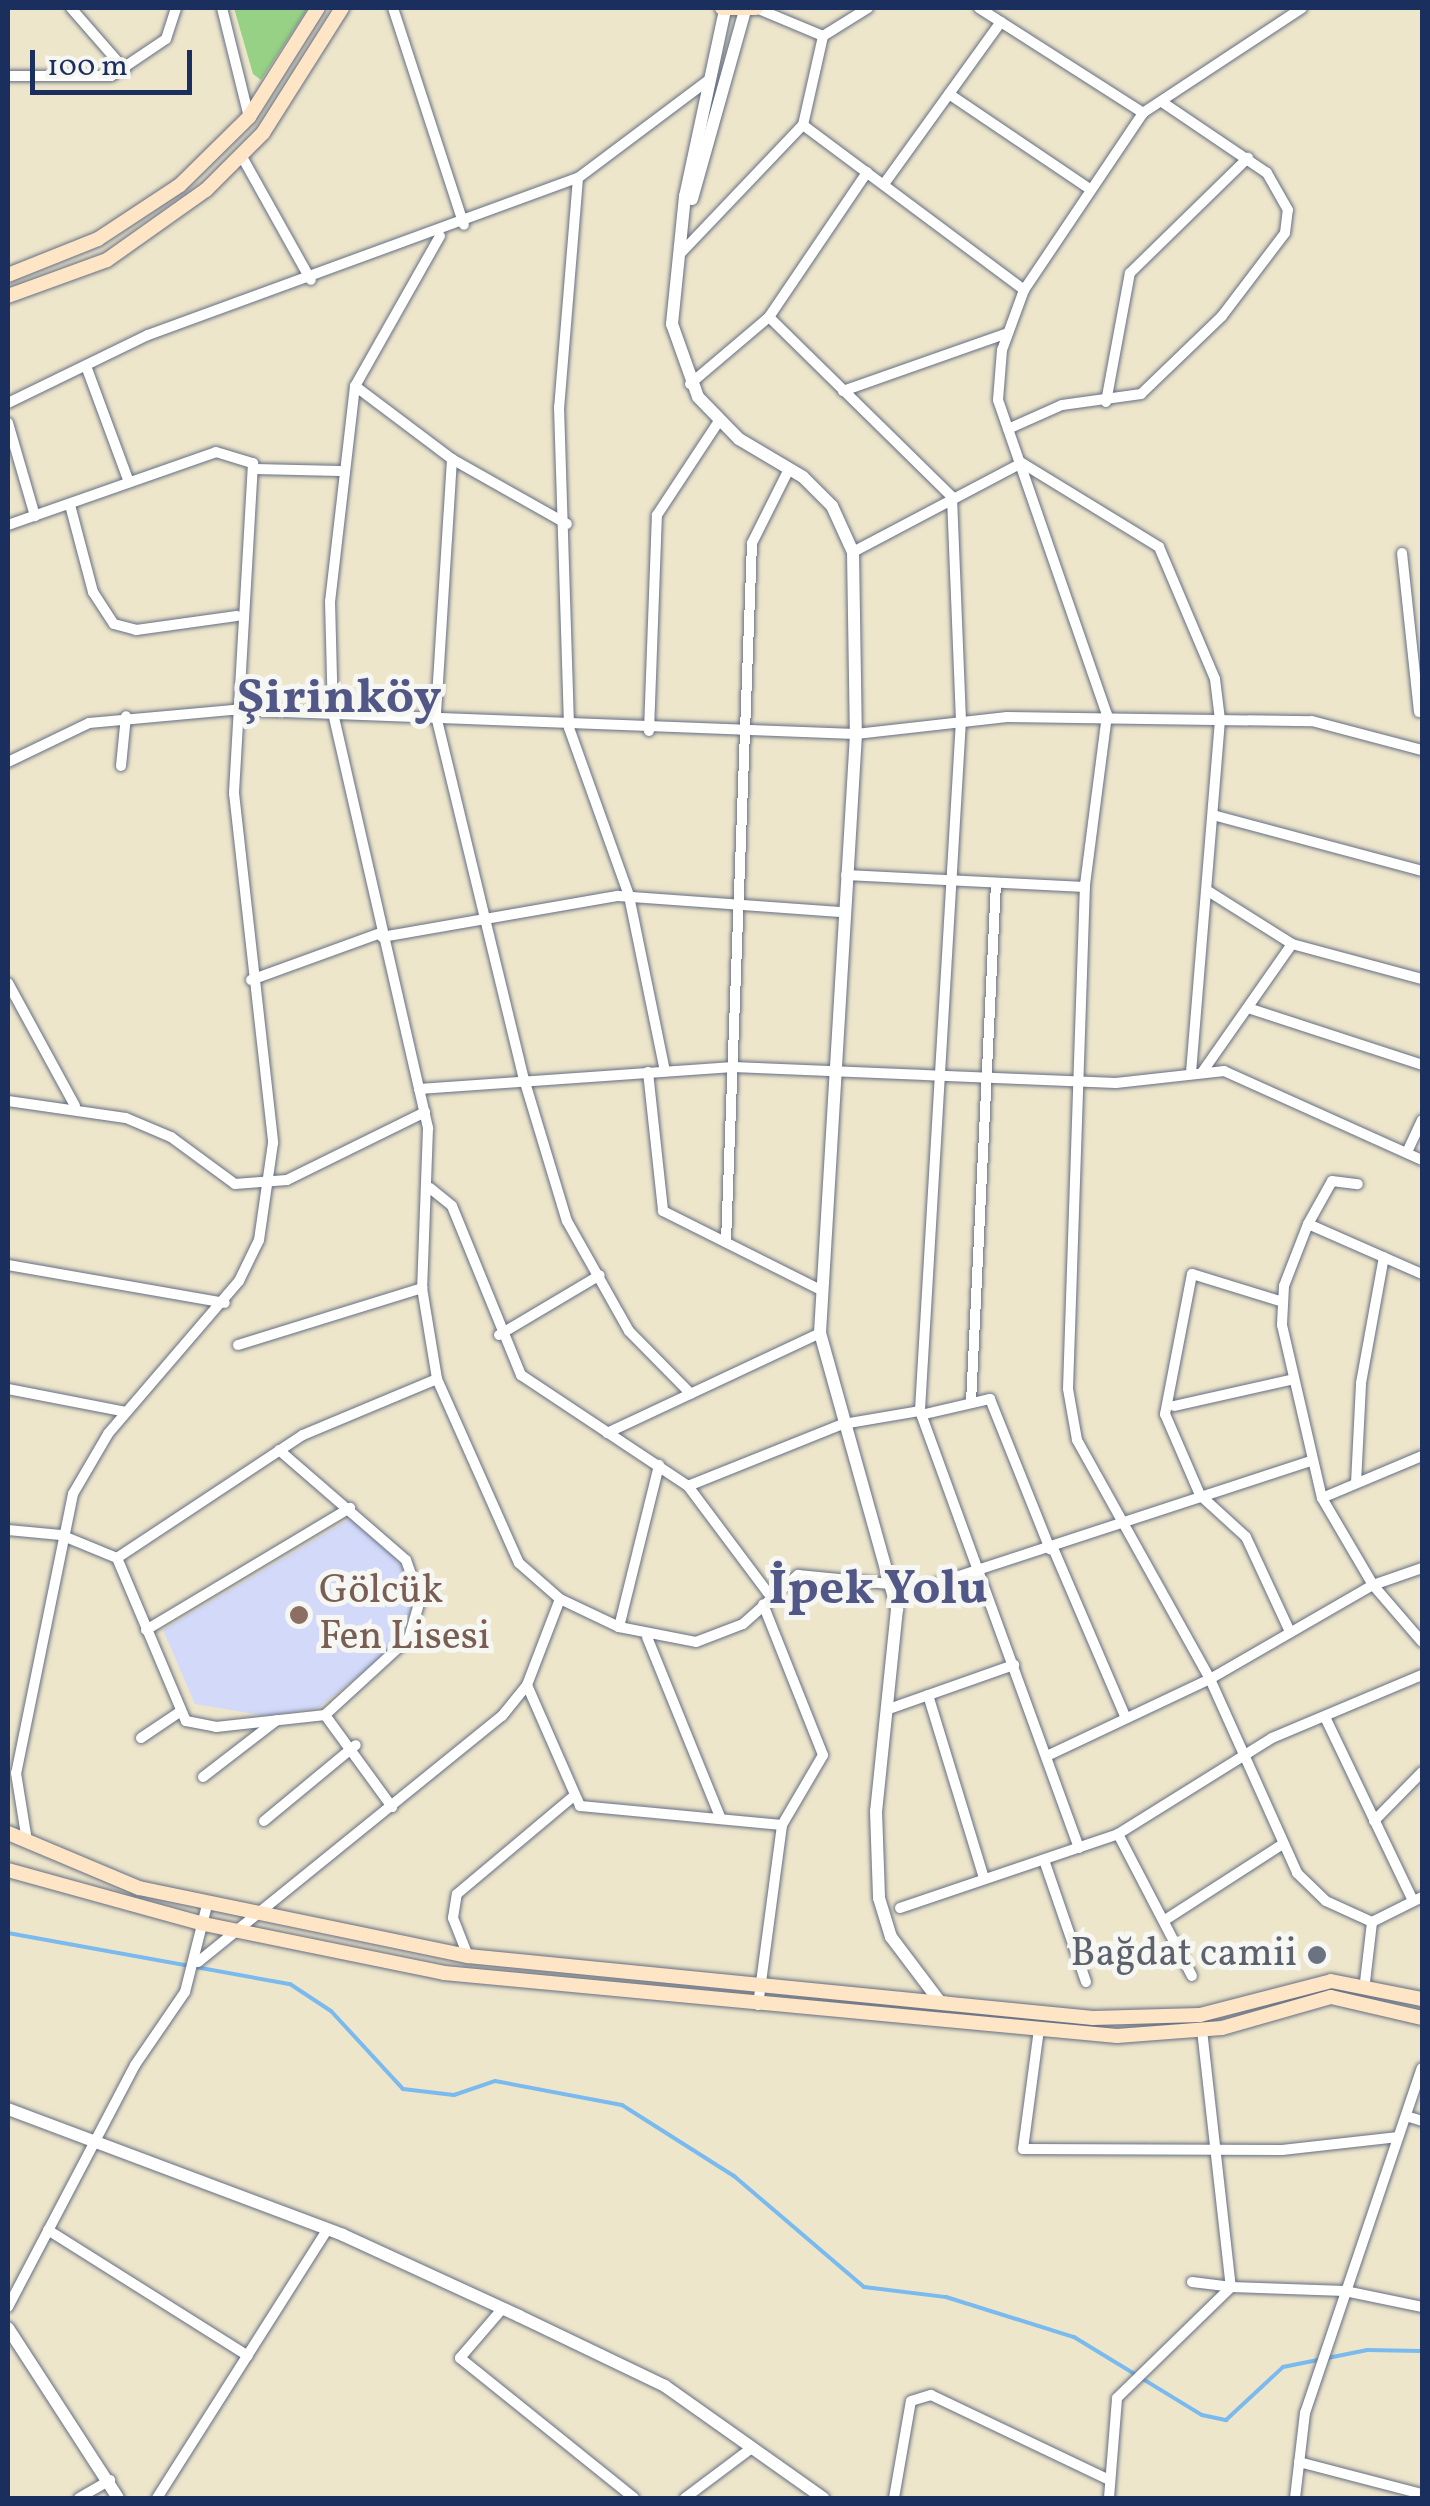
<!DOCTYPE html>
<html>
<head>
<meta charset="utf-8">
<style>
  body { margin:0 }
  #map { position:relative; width:1430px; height:2506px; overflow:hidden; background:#eee6cb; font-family:Vollkorn,serif }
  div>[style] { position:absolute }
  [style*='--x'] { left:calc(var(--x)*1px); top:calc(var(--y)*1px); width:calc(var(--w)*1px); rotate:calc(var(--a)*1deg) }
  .built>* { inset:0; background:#d3d9f9 }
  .green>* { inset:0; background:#97d185 }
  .stream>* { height:4px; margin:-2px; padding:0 2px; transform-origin:2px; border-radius:2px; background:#7abaee }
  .roads { filter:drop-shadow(0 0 2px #656f84) drop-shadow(0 0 2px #656f84) }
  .minor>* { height:10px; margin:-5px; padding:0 5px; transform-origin:5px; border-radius:5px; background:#fff }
  .tertiary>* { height:12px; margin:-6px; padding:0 6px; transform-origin:6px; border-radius:6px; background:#fff }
  .secondary>* { height:14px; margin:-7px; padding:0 7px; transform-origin:7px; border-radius:7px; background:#fde5c5 }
  .dots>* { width:28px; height:28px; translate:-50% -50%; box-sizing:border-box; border:5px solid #f6f6f2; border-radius:50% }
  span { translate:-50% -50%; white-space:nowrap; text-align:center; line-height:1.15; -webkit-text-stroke:10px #f6f6f2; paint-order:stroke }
  .education-label { font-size:40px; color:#785e54 }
  .left { translate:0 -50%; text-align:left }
  .worship-label { font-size:40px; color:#5b616d }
  .right { translate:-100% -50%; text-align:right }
  .district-label { font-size:50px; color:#515787; font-weight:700 }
  .frame { position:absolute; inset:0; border:10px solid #1b2f5e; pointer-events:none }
  .scale { position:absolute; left:30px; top:50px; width:162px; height:45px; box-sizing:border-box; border:5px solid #1b2f5e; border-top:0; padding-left:12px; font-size:30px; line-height:35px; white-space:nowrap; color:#1b2f5e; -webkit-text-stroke:8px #f6f6f2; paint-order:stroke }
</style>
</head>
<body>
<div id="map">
  <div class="built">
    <i style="clip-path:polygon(353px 1517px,407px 1571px,417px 1598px,398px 1643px,318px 1708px,267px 1716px,195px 1704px,163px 1630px)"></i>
  </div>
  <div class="green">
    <i style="clip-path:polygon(234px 8px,308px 8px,261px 80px,253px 74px)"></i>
  </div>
  <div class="stream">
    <i style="--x:8;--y:1933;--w:287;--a:10.3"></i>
    <i style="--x:290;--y:1984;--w:49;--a:33.4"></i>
    <i style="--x:331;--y:2011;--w:106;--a:47.3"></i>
    <i style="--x:403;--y:2089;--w:51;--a:6.7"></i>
    <i style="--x:454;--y:2095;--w:43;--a:-18.9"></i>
    <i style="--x:495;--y:2081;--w:129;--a:10.7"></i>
    <i style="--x:622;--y:2105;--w:133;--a:32.4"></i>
    <i style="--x:734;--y:2176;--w:171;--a:40.5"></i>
    <i style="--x:864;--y:2287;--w:83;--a:7"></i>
    <i style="--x:946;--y:2297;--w:134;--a:17.4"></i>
    <i style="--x:1074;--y:2337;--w:150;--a:31.4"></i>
    <i style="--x:1202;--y:2415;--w:25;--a:12"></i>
    <i style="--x:1226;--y:2420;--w:78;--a:-42.9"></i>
    <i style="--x:1283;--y:2367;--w:86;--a:-11.4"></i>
    <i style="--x:1367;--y:2350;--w:55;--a:1"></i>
  </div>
  <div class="roads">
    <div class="minor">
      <i style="--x:71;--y:8;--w:82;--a:48.9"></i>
      <i style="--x:222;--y:8;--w:112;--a:76.1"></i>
      <i style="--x:393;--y:8;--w:228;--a:71.9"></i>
      <i style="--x:756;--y:8;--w:73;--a:22.7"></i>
      <i style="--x:823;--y:36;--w:53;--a:-31.9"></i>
      <i style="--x:979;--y:8;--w:195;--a:32.6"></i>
      <i style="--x:1302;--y:8;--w:191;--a:146.6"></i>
      <i style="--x:1143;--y:113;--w:213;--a:123.9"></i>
      <i style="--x:1024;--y:290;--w:64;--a:110.1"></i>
      <i style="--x:1002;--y:350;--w:50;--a:94.6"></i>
      <i style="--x:998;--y:400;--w:333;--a:70.9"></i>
      <i style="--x:1107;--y:715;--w:170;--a:97.4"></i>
      <i style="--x:1085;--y:884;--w:505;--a:91.93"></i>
      <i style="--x:1068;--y:1389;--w:52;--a:80"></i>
      <i style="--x:1077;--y:1440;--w:274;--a:60.9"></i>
      <i style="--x:1210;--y:1679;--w:213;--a:65.8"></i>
      <i style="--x:1297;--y:1873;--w:40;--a:44"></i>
      <i style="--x:1326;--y:1901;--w:51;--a:24.5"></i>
      <i style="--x:8;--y:76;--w:103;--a:0"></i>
      <i style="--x:111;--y:76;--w:66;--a:-33.9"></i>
      <i style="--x:166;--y:39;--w:33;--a:-72"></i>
      <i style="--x:949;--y:94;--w:166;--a:34"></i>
      <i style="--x:803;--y:125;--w:276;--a:36.7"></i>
      <i style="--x:241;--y:155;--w:143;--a:60.8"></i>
      <i style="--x:578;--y:178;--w:230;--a:94.7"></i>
      <i style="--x:559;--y:407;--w:321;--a:88.2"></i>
      <i style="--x:569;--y:728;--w:178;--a:70.3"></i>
      <i style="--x:629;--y:896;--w:179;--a:78.4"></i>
      <i style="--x:884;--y:184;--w:200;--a:-54.2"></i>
      <i style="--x:440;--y:236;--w:172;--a:119.5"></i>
      <i style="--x:355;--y:386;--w:216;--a:96.6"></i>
      <i style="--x:330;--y:601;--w:112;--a:88.5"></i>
      <i style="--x:333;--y:713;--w:426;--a:77.1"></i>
      <i style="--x:428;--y:1128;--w:160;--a:92.1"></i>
      <i style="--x:422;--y:1288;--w:92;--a:80.6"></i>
      <i style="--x:437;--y:1379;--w:201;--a:66"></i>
      <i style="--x:519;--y:1563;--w:55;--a:41.3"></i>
      <i style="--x:560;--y:1599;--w:65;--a:25.4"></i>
      <i style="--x:619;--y:1627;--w:78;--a:11"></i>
      <i style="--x:696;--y:1642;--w:50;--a:-21"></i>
      <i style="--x:743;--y:1624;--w:74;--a:-41.7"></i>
      <i style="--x:798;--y:1575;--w:92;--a:5.6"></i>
      <i style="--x:679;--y:255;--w:180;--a:-46.4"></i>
      <i style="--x:803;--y:125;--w:91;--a:-77.3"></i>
      <i style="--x:769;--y:317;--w:257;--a:44.5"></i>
      <i style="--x:952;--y:497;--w:223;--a:87.7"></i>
      <i style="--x:961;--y:720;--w:692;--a:93.4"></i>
      <i style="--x:920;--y:1411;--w:465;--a:70"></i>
      <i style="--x:86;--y:366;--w:124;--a:69.7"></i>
      <i style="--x:690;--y:384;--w:104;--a:-40.3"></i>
      <i style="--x:769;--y:317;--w:175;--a:-55.9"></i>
      <i style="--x:355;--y:386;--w:121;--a:37"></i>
      <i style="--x:452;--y:459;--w:132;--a:29.5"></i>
      <i style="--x:843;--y:391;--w:175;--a:-19.4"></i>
      <i style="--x:1106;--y:402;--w:131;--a:-79.5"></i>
      <i style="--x:1130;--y:273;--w:165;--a:-44.3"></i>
      <i style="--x:8;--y:403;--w:156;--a:-25.9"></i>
      <i style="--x:148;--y:335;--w:458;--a:-20.1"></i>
      <i style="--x:578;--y:178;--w:165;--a:-36.9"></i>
      <i style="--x:8;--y:423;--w:97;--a:73.8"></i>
      <i style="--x:1008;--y:429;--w:59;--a:-24"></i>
      <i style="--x:1062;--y:405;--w:80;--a:-7.9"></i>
      <i style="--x:1141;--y:394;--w:112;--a:-43.9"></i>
      <i style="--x:1222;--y:316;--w:104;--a:-52.8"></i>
      <i style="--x:1285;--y:233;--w:23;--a:-83"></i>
      <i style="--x:1288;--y:210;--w:43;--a:-119.6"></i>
      <i style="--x:1267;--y:173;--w:127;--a:-145.9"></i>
      <i style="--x:452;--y:459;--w:257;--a:93.6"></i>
      <i style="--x:436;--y:716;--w:374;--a:76.4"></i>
      <i style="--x:524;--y:1079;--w:148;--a:73.2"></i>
      <i style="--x:567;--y:1221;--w:126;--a:60.6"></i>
      <i style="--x:629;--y:1331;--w:88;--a:45.5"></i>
      <i style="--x:255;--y:469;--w:85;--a:1.3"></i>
      <i style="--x:70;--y:505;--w:90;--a:75.2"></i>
      <i style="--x:93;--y:592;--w:38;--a:57"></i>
      <i style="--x:114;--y:624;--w:23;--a:15"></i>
      <i style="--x:136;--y:630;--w:102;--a:-7.9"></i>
      <i style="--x:8;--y:525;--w:220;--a:-19.3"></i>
      <i style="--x:216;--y:452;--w:39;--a:17"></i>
      <i style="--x:253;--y:463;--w:331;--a:93.3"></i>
      <i style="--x:234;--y:793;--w:352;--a:83.6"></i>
      <i style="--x:273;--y:1143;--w:98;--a:98.2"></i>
      <i style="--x:259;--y:1240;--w:46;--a:116"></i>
      <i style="--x:239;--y:1281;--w:201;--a:130.6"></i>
      <i style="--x:108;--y:1434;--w:69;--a:120.3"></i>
      <i style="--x:73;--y:1494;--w:285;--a:101.5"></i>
      <i style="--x:16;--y:1773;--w:69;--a:80.8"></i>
      <i style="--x:853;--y:552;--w:191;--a:-27.8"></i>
      <i style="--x:1022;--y:463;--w:161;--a:31.5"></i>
      <i style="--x:1159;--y:547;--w:143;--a:67"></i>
      <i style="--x:1215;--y:679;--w:41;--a:83"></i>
      <i style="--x:1220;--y:720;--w:352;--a:94.7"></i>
      <i style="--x:1402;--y:553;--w:160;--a:83.9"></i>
      <i style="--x:649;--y:731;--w:216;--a:-87.9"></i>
      <i style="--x:657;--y:515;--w:113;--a:-56.6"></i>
      <i style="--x:8;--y:762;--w:90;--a:-25.7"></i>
      <i style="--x:89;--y:723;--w:145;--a:-5.2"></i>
      <i style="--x:233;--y:710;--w:623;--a:2.21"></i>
      <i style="--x:856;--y:734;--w:152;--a:-6.4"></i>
      <i style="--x:1007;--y:717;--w:305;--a:0.8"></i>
      <i style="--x:1312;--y:721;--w:114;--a:14.8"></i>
      <i style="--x:121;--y:766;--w:50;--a:-84.3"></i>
      <i style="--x:1213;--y:815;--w:216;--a:15"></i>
      <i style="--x:846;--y:875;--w:239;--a:2.9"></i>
      <i style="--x:1208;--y:891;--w:99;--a:32.2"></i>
      <i style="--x:1292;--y:944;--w:135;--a:15.1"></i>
      <i style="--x:382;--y:937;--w:240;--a:-9.9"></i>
      <i style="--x:618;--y:896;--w:226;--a:4.1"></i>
      <i style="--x:251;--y:980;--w:138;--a:-19.9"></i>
      <i style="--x:8;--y:983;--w:140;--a:61.4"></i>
      <i style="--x:1248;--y:1008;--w:183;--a:18.1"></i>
      <i style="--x:1203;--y:1071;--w:155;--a:-55"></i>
      <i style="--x:648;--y:1072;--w:140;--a:83.8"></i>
      <i style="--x:663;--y:1211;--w:174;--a:26.6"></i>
      <i style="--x:419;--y:1089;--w:315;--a:-4"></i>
      <i style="--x:733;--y:1067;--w:383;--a:2.4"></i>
      <i style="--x:1116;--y:1083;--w:109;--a:-6.3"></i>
      <i style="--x:1224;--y:1071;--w:217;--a:24.2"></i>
      <i style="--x:8;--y:1101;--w:119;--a:8.2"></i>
      <i style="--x:126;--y:1118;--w:49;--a:22.9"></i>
      <i style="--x:171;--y:1137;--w:79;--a:36.3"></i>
      <i style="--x:235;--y:1184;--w:52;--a:-4.4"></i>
      <i style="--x:287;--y:1180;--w:154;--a:-26.2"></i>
      <i style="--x:1408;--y:1150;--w:33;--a:-65"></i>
      <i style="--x:430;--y:1188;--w:28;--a:39"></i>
      <i style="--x:452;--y:1206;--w:183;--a:67.8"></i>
      <i style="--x:521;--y:1375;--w:201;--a:33.6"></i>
      <i style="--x:688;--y:1486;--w:134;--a:53.2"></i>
      <i style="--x:1308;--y:1224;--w:49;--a:-60.8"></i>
      <i style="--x:1332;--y:1181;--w:26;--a:7"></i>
      <i style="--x:726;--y:1242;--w:699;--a:-87.87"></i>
      <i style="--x:752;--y:543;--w:83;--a:-63.4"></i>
      <i style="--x:8;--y:1265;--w:220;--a:9.9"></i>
      <i style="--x:1422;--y:1274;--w:124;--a:-156.3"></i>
      <i style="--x:1308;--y:1224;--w:66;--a:111.2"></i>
      <i style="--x:1284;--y:1286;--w:39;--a:93"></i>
      <i style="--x:1282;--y:1325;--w:178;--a:77"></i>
      <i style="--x:1322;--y:1498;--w:101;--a:59.6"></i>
      <i style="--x:1373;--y:1585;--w:75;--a:49.3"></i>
      <i style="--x:1283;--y:1302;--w:95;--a:-162.9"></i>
      <i style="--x:1192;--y:1274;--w:143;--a:100.9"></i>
      <i style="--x:1165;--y:1414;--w:88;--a:66.6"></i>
      <i style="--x:1200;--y:1495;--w:62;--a:42.4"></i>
      <i style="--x:1246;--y:1537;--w:105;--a:65.1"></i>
      <i style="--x:499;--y:1335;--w:117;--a:-30.7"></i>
      <i style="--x:238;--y:1345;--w:193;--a:-17.2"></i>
      <i style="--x:8;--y:1389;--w:120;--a:11"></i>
      <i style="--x:971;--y:1403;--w:521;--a:-87.25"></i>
      <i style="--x:1174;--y:1406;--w:119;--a:-12.6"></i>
      <i style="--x:925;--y:1414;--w:67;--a:-13"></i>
      <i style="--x:990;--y:1399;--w:162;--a:68.2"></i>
      <i style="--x:607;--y:1433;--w:235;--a:-25.1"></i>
      <i style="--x:279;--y:1450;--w:168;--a:40.9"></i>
      <i style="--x:406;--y:1560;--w:42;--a:70.7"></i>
      <i style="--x:420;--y:1600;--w:40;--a:106"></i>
      <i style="--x:409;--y:1638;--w:114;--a:137.5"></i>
      <i style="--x:1356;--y:1483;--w:100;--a:-87.1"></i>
      <i style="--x:1361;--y:1383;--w:128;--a:-79.7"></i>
      <i style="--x:688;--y:1486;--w:167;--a:-21.8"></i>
      <i style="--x:843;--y:1424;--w:78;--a:-9.6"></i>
      <i style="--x:1322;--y:1498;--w:108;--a:-22.8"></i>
      <i style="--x:8;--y:1530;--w:53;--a:5.4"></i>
      <i style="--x:61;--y:1535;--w:61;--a:22.3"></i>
      <i style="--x:117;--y:1558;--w:177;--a:67.1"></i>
      <i style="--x:186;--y:1721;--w:31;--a:11"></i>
      <i style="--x:216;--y:1727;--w:110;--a:-6.3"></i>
      <i style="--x:325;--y:1715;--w:114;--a:53.9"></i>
      <i style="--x:1053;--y:1548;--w:185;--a:66.8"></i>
      <i style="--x:117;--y:1558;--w:223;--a:-33.5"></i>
      <i style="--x:303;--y:1435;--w:145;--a:-22.7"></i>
      <i style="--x:895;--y:1597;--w:438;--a:-18.1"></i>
      <i style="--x:619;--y:1627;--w:167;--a:-76.1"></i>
      <i style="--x:146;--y:1630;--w:238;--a:-30.9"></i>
      <i style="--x:647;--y:1637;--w:194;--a:67.9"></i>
      <i style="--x:527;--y:1685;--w:132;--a:66.3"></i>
      <i style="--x:580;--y:1806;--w:203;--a:5.4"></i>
      <i style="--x:928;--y:1695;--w:191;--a:73"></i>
      <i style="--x:886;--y:1710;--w:136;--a:-19.4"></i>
      <i style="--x:1325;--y:1717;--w:204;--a:64.4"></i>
      <i style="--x:141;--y:1738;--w:45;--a:-34"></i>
      <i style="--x:1049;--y:1755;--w:178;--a:-25.3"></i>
      <i style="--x:1210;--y:1679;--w:188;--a:-30"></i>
      <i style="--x:1373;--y:1585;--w:52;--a:-19.1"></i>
      <i style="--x:203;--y:1777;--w:93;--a:-37.6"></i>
      <i style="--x:264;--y:1821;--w:119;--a:-39.6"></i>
      <i style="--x:1374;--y:1821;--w:69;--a:-45.6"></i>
      <i style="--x:1118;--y:1834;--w:160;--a:62.5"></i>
      <i style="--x:1044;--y:1860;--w:129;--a:71"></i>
      <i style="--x:900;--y:1908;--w:230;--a:-18.7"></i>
      <i style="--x:1118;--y:1834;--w:181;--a:-31.9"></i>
      <i style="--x:1272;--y:1738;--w:163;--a:-22.8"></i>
      <i style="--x:1165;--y:1920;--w:140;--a:-32.8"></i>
      <i style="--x:468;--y:1956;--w:41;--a:-111.5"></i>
      <i style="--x:453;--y:1918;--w:24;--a:-81"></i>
      <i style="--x:457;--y:1894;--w:154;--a:-40"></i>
      <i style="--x:198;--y:1962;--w:391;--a:-39"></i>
      <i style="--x:502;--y:1716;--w:40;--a:-51"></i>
      <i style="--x:527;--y:1685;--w:92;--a:-69"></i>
      <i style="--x:1365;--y:1982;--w:60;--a:-83.3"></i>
      <i style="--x:1372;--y:1922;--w:56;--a:-26.6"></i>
      <i style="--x:758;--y:2005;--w:182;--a:-82.4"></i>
      <i style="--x:782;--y:1825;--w:81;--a:-59.6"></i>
      <i style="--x:823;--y:1755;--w:162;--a:-111.7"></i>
      <i style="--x:1039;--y:2029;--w:121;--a:97.6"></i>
      <i style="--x:1023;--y:2149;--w:259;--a:0.2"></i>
      <i style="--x:1282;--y:2150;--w:117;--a:-6.4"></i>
      <i style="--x:1202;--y:2030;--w:259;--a:83.6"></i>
      <i style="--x:1231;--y:2287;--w:114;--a:2"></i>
      <i style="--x:1345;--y:2291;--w:79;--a:11.7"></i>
      <i style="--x:1406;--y:2116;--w:17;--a:17"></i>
      <i style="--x:48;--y:2230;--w:236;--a:32.2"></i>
      <i style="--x:1192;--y:2282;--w:38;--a:7"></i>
      <i style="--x:8;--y:2307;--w:273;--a:-62.3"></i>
      <i style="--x:135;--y:2065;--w:88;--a:-55.6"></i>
      <i style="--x:185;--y:1992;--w:90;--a:-75.8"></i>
      <i style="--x:503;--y:2308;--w:66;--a:130.7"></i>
      <i style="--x:460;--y:2358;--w:223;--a:38.8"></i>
      <i style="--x:1299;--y:2462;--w:127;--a:14.6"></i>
      <i style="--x:79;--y:2498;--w:36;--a:-30"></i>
      <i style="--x:157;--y:2498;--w:319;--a:-57.6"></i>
      <i style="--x:685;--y:2498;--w:80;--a:-36.9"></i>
      <i style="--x:894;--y:2498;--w:98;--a:-80.1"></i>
      <i style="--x:911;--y:2401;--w:21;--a:-17"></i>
      <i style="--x:931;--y:2395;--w:197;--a:25.5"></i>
      <i style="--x:1109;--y:2498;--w:100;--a:-85.4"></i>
      <i style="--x:1117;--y:2398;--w:159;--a:-44.2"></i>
      <i style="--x:1295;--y:2498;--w:86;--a:-83.3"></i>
      <i style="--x:1305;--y:2413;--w:364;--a:-71.3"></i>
    </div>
    <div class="tertiary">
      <i style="--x:725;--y:10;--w:190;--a:102.1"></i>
      <i style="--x:685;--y:196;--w:129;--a:95.8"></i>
      <i style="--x:672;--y:324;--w:77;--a:70.4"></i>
      <i style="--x:698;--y:397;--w:59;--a:45.7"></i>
      <i style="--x:739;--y:439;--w:74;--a:30.7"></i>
      <i style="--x:803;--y:477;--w:41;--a:45"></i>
      <i style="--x:832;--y:506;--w:51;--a:65.5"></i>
      <i style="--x:853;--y:552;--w:182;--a:89.1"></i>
      <i style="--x:856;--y:734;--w:600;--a:93.44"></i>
      <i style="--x:820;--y:1333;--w:287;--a:74.4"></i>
      <i style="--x:897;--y:1609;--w:203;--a:95.9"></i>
      <i style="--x:876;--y:1811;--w:87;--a:88"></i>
      <i style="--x:879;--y:1898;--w:41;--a:72.9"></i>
      <i style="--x:891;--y:1937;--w:81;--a:53"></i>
      <i style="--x:692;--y:199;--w:195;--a:-74.3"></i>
      <i style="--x:8;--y:2109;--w:358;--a:20.6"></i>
      <i style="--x:343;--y:2235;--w:194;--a:24.7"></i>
      <i style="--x:519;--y:2316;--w:162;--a:25.6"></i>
      <i style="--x:665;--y:2386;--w:194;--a:35.3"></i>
      <i style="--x:8;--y:2328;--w:202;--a:57.1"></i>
    </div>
    <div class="secondary">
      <i style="--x:722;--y:8;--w:34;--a:0"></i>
      <i style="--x:8;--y:275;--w:97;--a:-21.8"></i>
      <i style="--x:98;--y:239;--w:98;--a:-33.4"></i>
      <i style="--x:180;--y:185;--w:97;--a:-44.6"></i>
      <i style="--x:249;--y:117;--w:129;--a:-57.7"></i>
      <i style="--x:8;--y:296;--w:105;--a:-20"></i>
      <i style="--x:107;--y:260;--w:121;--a:-35.3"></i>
      <i style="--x:206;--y:190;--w:81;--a:-45"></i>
      <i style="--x:263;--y:133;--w:148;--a:-57.7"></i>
      <i style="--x:8;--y:1833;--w:142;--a:22.8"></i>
      <i style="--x:139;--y:1888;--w:336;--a:11.7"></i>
      <i style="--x:468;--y:1956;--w:628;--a:5.67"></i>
      <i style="--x:1093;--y:2018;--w:107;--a:-1.6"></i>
      <i style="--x:1200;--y:2015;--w:135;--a:-14.5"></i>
      <i style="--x:1331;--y:1981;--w:93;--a:11.2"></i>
      <i style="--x:8;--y:1870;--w:203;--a:15.4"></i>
      <i style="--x:204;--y:1924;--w:245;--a:11.5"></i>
      <i style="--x:444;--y:1973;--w:676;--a:5.35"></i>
      <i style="--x:1117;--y:2036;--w:105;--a:-4.4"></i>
      <i style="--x:1222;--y:2028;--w:113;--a:-15.9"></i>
      <i style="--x:1331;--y:1997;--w:93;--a:13"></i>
    </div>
  </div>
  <div class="dots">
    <i style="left:299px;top:1615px;background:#8d6e63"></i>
    <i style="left:1317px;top:1955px;background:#6b7280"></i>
  </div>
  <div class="education-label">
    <span class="left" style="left:319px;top:1615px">Gölcük<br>Fen Lisesi</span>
  </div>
  <div class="worship-label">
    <span class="right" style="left:1297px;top:1955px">Bağdat camii</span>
  </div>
  <div class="district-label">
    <span style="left:339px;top:700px">Şirinköy</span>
    <span style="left:878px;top:1591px">İpek Yolu</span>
  </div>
  <div class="frame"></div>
  <div class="scale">100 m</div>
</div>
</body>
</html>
